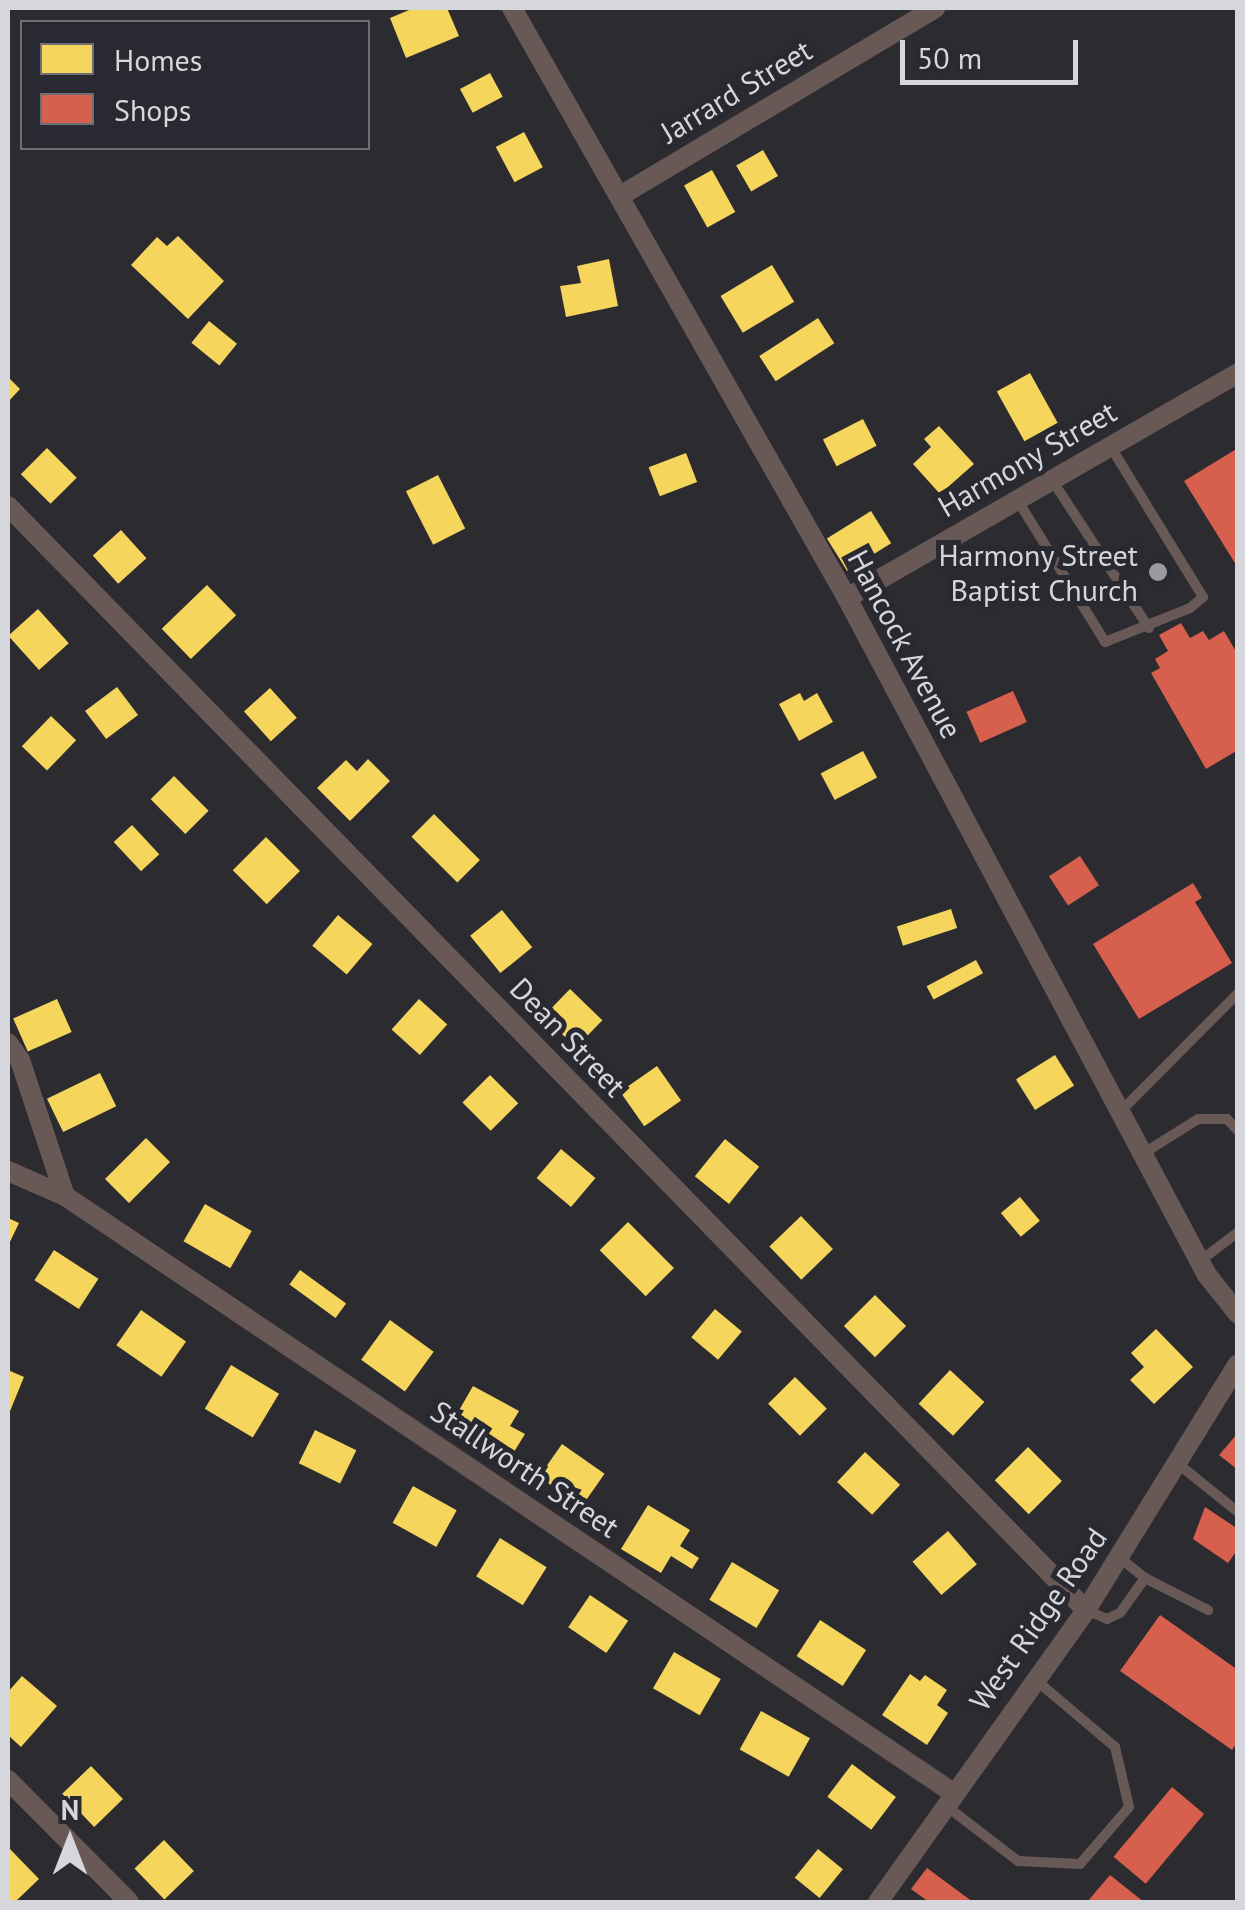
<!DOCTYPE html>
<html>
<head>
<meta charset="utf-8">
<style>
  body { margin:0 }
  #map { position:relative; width:1245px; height:1910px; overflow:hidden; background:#2b2b30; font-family:"PT Sans",sans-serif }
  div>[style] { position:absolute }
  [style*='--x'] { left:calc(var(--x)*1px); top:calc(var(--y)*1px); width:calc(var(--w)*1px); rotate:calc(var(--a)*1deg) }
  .homes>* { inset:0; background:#f6d55c; transform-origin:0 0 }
  .shops>* { inset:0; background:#d6604d; transform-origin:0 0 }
  .lane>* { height:10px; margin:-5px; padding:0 5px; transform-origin:5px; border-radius:5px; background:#685957 }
  .street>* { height:20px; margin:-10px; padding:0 10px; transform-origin:10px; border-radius:10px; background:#685957 }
  .dots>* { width:28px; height:28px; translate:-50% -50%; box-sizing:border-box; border:5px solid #292932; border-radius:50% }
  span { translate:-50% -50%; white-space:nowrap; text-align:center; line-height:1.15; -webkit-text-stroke:10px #292932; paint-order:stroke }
  .street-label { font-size:30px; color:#d6d6dd }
  .poi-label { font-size:30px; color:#d6d6dd }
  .right { translate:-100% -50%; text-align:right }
  .frame { position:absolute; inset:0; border:10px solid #d6d6dd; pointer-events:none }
  .legend { position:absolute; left:20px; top:20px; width:350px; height:130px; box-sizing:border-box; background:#292932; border:2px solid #6e6e76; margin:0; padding:12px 18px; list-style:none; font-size:30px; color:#d6d6dd }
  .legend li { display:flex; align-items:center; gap:20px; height:50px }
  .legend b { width:50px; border:2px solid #6e6e76 }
  .north { position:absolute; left:20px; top:1790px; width:100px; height:100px; -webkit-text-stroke:8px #292932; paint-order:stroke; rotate:0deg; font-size:28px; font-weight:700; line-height:40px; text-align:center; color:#d6d6dd }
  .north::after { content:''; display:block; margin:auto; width:35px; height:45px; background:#d6d6dd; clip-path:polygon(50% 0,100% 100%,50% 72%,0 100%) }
  .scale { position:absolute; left:900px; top:40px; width:178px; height:45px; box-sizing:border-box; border:5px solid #d6d6dd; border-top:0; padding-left:12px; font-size:30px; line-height:35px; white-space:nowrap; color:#d6d6dd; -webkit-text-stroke:8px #292932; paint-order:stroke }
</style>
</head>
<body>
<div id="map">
  <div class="homes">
    <i style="clip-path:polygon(414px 8px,447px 8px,459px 36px,406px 58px,390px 18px)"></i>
    <i style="left:490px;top:73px;width:27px;height:34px;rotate:62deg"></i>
    <i style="left:524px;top:132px;width:40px;height:32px;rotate:62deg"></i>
    <i style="left:763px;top:150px;width:30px;height:31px;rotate:60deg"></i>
    <i style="left:712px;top:170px;width:48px;height:32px;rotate:61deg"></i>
    <i style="clip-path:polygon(178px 236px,224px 281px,188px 319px,131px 265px,157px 237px,167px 246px)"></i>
    <i style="clip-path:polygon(609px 259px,618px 306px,566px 317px,560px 286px,581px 283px,577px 266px)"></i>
    <i style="left:772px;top:265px;width:43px;height:60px;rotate:59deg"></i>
    <i style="left:818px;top:318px;width:30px;height:70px;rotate:57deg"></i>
    <i style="left:209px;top:321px;width:36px;height:28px;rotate:39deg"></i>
    <i style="left:1030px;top:373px;width:57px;height:38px;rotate:61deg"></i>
    <i style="clip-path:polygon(8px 377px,20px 389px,8px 402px)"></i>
    <i style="left:863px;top:419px;width:30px;height:45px;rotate:63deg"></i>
    <i style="clip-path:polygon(939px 426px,974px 464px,940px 494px,913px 464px,931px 447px,924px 439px)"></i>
    <i style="left:47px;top:448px;width:42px;height:37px;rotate:45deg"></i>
    <i style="left:686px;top:453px;width:31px;height:40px;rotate:69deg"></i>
    <i style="left:438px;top:475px;width:60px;height:36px;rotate:63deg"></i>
    <i style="left:871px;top:511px;width:38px;height:52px;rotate:58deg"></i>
    <i style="left:121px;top:530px;width:38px;height:38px;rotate:48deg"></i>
    <i style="left:207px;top:585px;width:42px;height:63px;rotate:46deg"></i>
    <i style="left:38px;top:609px;width:46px;height:40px;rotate:48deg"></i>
    <i style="left:117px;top:687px;width:35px;height:40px;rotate:53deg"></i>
    <i style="left:270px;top:688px;width:40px;height:35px;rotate:48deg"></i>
    <i style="clip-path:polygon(800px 693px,804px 701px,817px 693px,833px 722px,799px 741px,779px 704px)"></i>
    <i style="left:51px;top:716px;width:35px;height:42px;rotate:44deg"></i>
    <i style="left:863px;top:751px;width:30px;height:48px;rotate:62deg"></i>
    <i style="clip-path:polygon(368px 759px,390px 781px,350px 821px,317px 788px,346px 760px,357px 771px)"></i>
    <i style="left:174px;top:776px;width:49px;height:33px;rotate:45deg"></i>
    <i style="left:434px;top:814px;width:65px;height:32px;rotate:45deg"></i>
    <i style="left:132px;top:825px;width:40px;height:25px;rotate:47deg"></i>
    <i style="left:266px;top:837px;width:48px;height:47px;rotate:45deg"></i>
    <i style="left:951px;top:909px;width:20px;height:57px;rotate:72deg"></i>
    <i style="left:502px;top:910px;width:48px;height:41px;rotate:51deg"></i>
    <i style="left:338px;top:915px;width:45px;height:40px;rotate:40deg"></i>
    <i style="left:976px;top:960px;width:15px;height:56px;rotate:62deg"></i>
    <i style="left:570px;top:989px;width:45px;height:38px;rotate:44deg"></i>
    <i style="left:57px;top:999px;width:36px;height:48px;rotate:66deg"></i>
    <i style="left:419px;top:999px;width:38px;height:41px;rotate:42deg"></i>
    <i style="left:1055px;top:1055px;width:36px;height:46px;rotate:58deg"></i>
    <i style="left:657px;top:1066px;width:42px;height:45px;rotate:55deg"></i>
    <i style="left:100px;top:1073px;width:37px;height:59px;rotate:64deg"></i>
    <i style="left:490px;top:1075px;width:40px;height:39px;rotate:45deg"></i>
    <i style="left:146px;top:1138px;width:34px;height:58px;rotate:45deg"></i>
    <i style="left:725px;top:1139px;width:44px;height:48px;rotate:39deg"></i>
    <i style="left:561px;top:1149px;width:45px;height:38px;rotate:40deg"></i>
    <i style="left:1020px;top:1197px;width:31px;height:25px;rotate:50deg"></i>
    <i style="left:205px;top:1204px;width:54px;height:43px;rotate:30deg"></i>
    <i style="left:801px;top:1216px;width:46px;height:44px;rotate:46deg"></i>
    <i style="clip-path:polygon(8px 1218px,19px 1223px,8px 1246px)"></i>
    <i style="left:628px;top:1222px;width:65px;height:40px;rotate:45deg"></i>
    <i style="left:54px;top:1250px;width:53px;height:36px;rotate:33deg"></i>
    <i style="left:300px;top:1270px;width:57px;height:18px;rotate:36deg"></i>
    <i style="left:875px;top:1295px;width:44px;height:44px;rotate:45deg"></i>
    <i style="left:715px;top:1309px;width:35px;height:37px;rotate:40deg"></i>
    <i style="left:141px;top:1310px;width:55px;height:43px;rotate:35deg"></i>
    <i style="left:390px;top:1320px;width:54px;height:49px;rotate:36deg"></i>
    <i style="clip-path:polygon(1156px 1329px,1193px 1367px,1154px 1404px,1130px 1380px,1144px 1367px,1131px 1353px)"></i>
    <i style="left:231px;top:1365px;width:56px;height:51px;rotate:31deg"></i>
    <i style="clip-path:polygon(8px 1370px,24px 1377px,8px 1416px)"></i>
    <i style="left:950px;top:1370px;width:47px;height:46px;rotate:43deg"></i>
    <i style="left:795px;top:1377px;width:45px;height:38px;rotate:45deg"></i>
    <i style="clip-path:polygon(473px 1386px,519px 1411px,510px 1426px,525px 1434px,509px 1460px,450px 1426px)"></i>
    <i style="left:315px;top:1430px;width:46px;height:37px;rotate:26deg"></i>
    <i style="left:562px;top:1444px;width:52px;height:40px;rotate:35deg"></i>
    <i style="left:1028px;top:1447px;width:48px;height:47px;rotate:45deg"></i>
    <i style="left:865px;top:1452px;width:48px;height:41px;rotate:43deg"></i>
    <i style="left:413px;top:1486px;width:50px;height:42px;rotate:29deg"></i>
    <i style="clip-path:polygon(648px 1505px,690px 1530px,680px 1546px,699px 1558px,692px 1569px,671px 1556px,661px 1573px,621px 1549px)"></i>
    <i style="left:948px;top:1531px;width:44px;height:47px;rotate:49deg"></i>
    <i style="left:500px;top:1538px;width:55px;height:45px;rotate:32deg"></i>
    <i style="left:732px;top:1562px;width:55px;height:44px;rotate:31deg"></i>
    <i style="left:590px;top:1595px;width:46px;height:39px;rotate:34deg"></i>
    <i style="left:820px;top:1620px;width:55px;height:43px;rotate:33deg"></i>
    <i style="left:674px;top:1652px;width:54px;height:42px;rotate:30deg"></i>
    <i style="clip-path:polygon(910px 1674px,920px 1681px,925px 1675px,947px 1690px,937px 1705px,948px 1713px,927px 1745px,882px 1715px)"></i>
    <i style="clip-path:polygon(22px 1676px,57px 1706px,21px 1747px,8px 1735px,8px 1692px)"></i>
    <i style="left:761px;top:1711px;width:56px;height:44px;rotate:29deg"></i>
    <i style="left:852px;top:1764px;width:55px;height:41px;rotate:37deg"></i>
    <i style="left:91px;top:1766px;width:46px;height:40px;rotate:46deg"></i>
    <i style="left:164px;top:1840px;width:43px;height:41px;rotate:46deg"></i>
    <i style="clip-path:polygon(8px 1847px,39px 1879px,15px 1902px,8px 1899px)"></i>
    <i style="left:818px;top:1849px;width:32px;height:37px;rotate:39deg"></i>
  </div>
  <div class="shops">
    <i style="clip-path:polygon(1238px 448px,1238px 568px,1184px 481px)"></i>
    <i style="clip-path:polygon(1181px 623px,1190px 638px,1203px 631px,1209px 640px,1224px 631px,1238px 655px,1238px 750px,1206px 769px,1151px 673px,1160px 668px,1155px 659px,1168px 651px,1159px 635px)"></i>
    <i style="left:1013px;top:691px;width:34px;height:51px;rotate:66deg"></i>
    <i style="left:1080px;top:856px;width:35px;height:37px;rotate:57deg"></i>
    <i style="clip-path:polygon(1193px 883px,1202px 898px,1195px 902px,1232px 963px,1139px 1019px,1093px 944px)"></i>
    <i style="clip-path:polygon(1238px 1433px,1238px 1470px,1219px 1455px)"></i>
    <i style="clip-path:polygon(1205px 1507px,1238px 1529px,1238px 1549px,1228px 1563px,1193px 1539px)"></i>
    <i style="clip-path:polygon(1160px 1615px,1238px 1670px,1238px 1741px,1232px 1750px,1120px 1671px)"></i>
    <i style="left:1172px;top:1787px;width:42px;height:91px;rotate:40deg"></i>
    <i style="clip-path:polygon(927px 1868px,973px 1902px,929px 1902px,911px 1889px)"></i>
    <i style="clip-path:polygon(1110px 1875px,1144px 1902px,1087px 1902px)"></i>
  </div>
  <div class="lane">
    <i style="--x:1052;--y:480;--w:177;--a:56.8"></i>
    <i style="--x:1018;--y:501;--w:166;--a:58.3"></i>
    <i style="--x:1105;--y:642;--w:92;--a:-21.8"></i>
    <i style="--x:1190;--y:608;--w:17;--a:-40"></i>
    <i style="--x:1203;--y:597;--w:177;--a:-121.6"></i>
    <i style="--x:1121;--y:1111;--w:166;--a:-45.2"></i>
    <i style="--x:1144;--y:1153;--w:64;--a:-32.2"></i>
    <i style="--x:1198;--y:1119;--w:29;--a:0"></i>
    <i style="--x:1227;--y:1119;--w:16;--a:47"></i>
    <i style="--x:1200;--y:1261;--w:48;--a:-37.3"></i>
    <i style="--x:1177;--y:1463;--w:78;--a:38.8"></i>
    <i style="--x:1119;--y:1557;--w:33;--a:39"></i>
    <i style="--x:1086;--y:1610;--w:23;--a:23"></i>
    <i style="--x:1107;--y:1619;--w:14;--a:-25"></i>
    <i style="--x:1120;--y:1613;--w:43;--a:-54.5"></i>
    <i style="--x:1145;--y:1578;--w:71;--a:26.9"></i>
    <i style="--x:945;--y:1805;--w:92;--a:37.5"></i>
    <i style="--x:1018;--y:1861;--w:62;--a:2.8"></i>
    <i style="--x:1080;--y:1864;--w:75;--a:-49.3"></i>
    <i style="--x:1129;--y:1807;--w:62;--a:-103.1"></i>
    <i style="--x:1115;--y:1747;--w:102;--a:-139.8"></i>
  </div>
  <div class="street">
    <i style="--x:512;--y:8;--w:678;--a:60.41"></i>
    <i style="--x:847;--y:598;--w:767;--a:62"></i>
    <i style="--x:1207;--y:1275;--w:50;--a:51.5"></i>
    <i style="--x:620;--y:196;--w:367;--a:-30.8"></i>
    <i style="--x:8;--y:506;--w:1543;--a:45.68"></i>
    <i style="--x:847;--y:598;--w:451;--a:-29.9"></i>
    <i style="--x:8;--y:1043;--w:21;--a:55"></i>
    <i style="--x:20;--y:1060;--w:143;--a:71.7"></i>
    <i style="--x:65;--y:1196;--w:1069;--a:33.9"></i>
    <i style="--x:8;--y:1171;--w:62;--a:23.7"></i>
    <i style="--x:8;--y:1780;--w:172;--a:45.2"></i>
    <i style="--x:878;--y:1902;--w:359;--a:-54.5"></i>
    <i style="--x:1086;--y:1610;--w:289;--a:-58.3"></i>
  </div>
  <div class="dots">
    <i style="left:1158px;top:572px;background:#9a9aa0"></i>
  </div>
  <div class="street-label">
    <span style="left:736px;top:91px;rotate:-31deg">Jarrard Street</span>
    <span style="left:1027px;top:459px;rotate:-30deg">Harmony Street</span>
    <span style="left:905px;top:644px;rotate:62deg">Hancock Avenue</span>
    <span style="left:568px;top:1037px;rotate:46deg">Dean Street</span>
    <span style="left:525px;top:1469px;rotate:34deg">Stallworth Street</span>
    <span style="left:1038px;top:1619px;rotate:-55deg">West Ridge Road</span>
  </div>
  <div class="poi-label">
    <span class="right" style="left:1138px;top:572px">Harmony Street<br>Baptist Church</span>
  </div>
  <div class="frame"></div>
  <ul class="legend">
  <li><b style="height:28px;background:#f6d55c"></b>Homes</li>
  <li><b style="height:28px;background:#d6604d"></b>Shops</li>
  </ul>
  <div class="north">N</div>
  <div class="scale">50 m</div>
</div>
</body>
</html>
